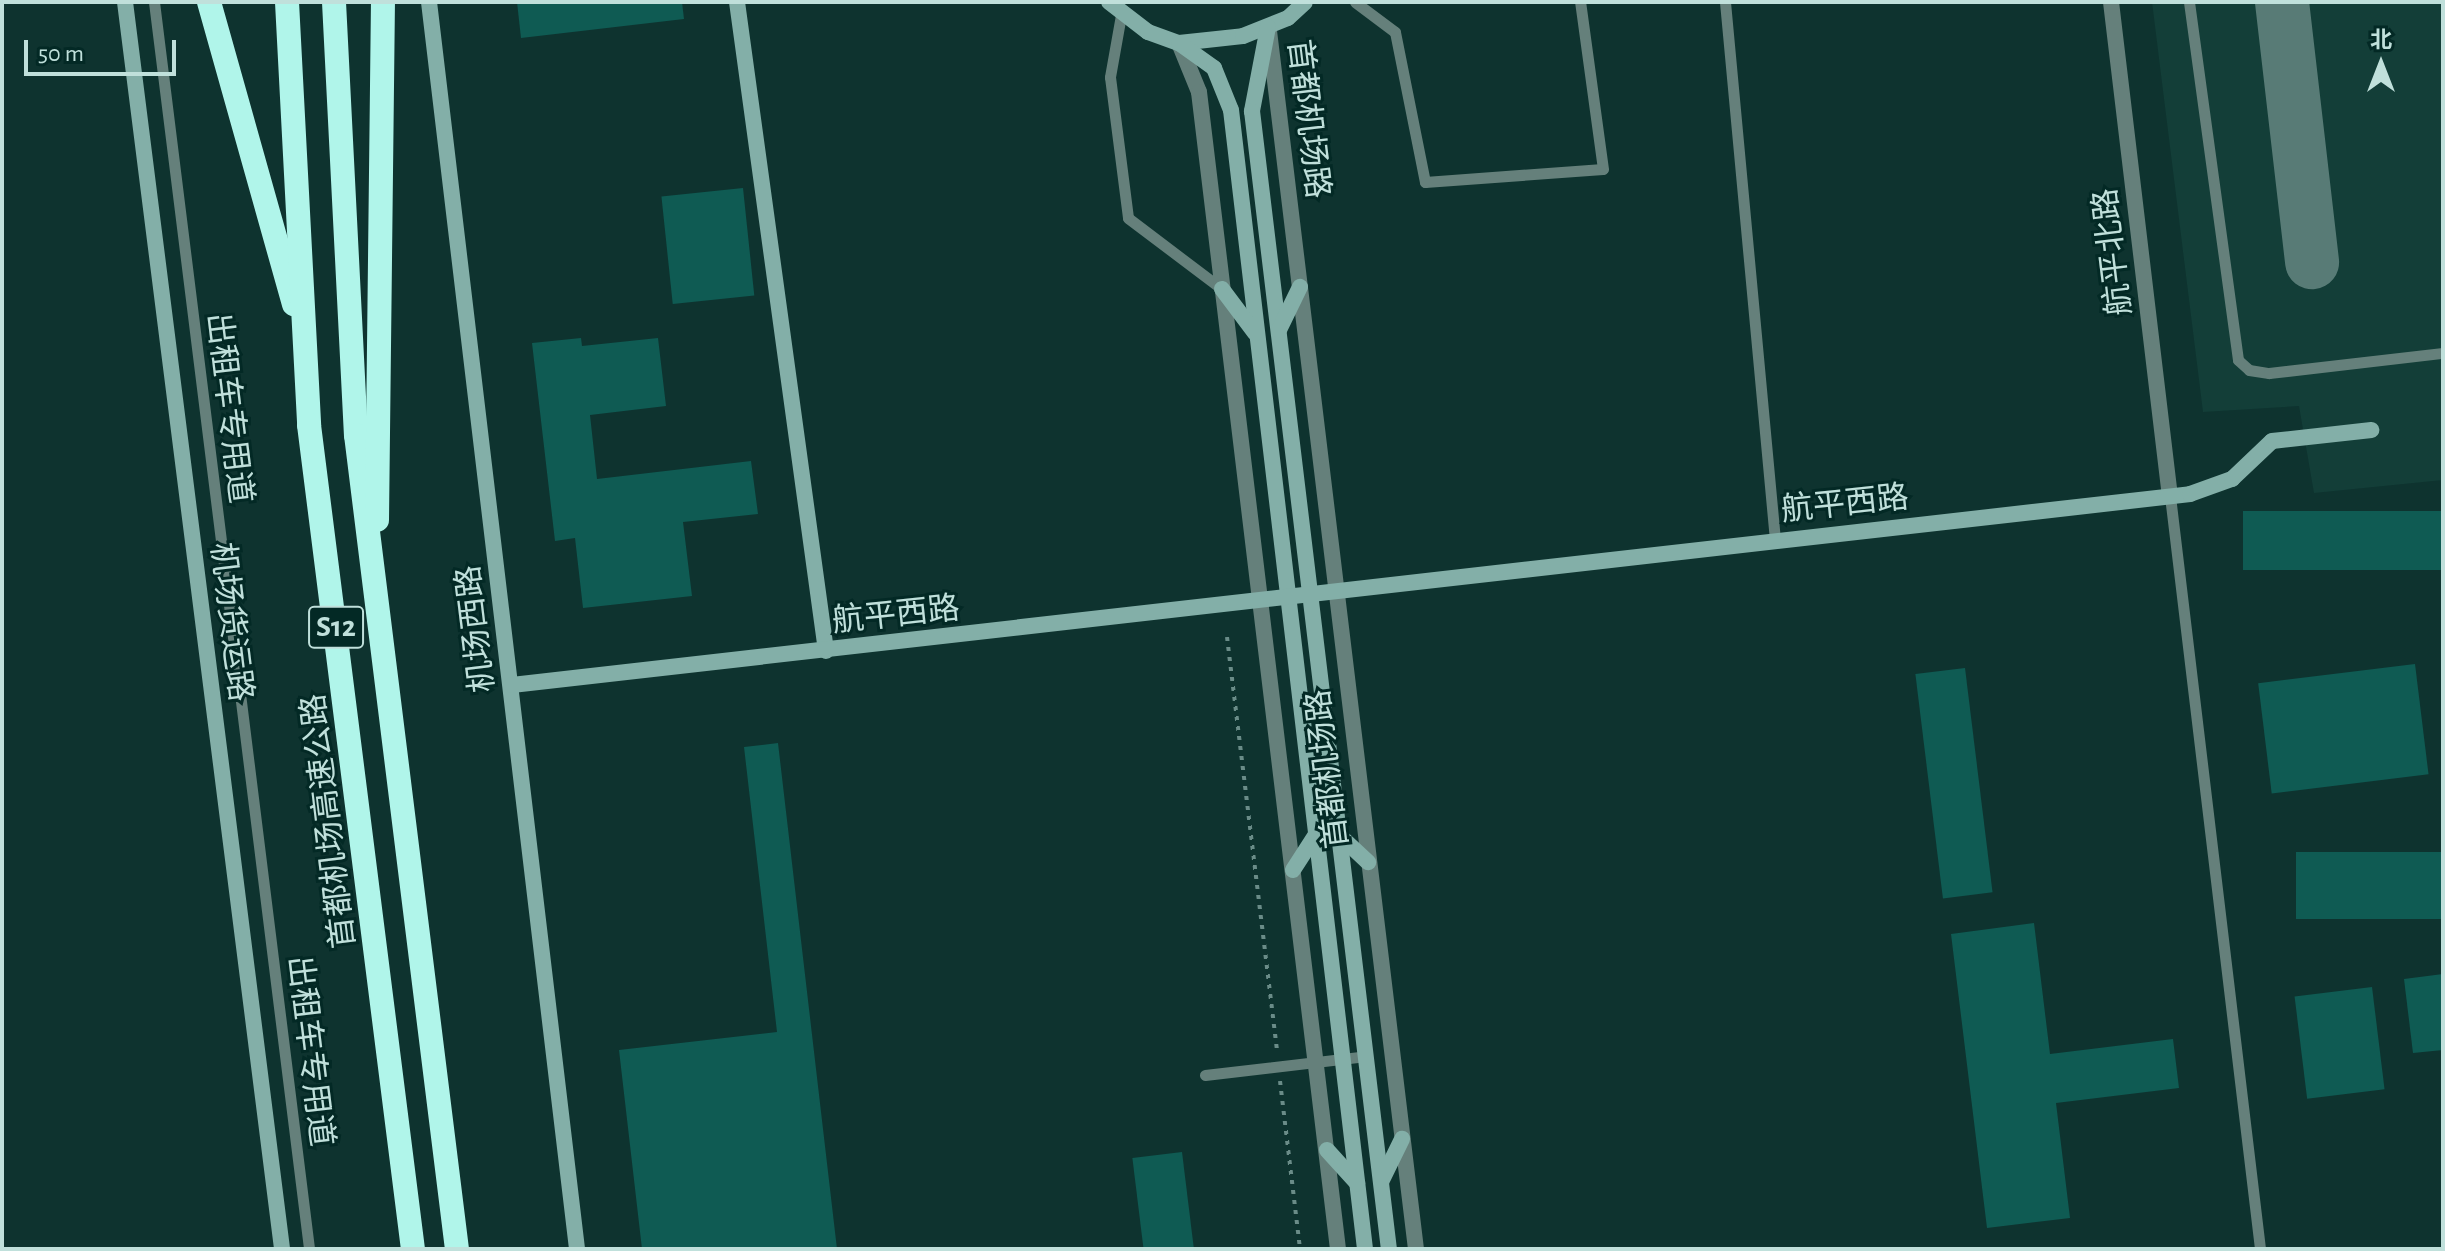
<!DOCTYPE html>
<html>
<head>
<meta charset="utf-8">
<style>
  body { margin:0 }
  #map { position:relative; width:2445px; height:1251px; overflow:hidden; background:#0e332f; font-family:"Alegreya Sans","Noto Sans SC",sans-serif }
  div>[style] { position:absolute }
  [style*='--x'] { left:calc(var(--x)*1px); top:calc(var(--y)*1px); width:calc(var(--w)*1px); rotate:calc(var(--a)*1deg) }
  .built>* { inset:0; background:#133e38 }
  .taxiway>* { height:54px; margin:-27px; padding:0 27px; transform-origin:27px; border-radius:27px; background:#587b76 }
  .building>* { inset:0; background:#0f5b53; transform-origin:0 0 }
  .path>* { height:4px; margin-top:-2px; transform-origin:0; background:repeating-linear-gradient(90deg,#6a8c88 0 4px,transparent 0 10px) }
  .lane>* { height:11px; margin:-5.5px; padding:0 5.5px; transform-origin:5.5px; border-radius:5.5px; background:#65807b }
  .street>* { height:16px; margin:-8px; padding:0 8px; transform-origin:8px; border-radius:8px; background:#65807b }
  .secondary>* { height:16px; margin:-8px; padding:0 8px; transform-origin:8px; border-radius:8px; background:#83afa8 }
  .highway>* { height:24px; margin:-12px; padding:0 12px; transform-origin:12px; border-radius:12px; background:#b0f5ea }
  span { translate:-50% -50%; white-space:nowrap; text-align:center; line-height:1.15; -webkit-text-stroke:6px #032925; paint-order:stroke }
  .shield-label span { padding:2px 6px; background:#032925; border:2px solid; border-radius:6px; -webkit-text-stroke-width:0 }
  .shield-label { font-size:30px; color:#c0e0db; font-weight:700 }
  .street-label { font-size:32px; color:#c0e0db }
  .frame { position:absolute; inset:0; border:4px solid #c0e0db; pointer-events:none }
  .north { position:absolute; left:2341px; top:24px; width:80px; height:80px; -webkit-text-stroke:6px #032925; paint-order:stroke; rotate:0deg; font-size:22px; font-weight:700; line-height:32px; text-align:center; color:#c0e0db }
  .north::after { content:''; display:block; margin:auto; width:28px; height:36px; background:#c0e0db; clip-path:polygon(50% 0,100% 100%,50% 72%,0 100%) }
  .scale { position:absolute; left:24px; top:40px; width:152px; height:36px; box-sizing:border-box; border:4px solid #c0e0db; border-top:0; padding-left:10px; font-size:24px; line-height:28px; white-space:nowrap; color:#c0e0db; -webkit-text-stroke:6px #032925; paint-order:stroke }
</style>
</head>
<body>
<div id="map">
  <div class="built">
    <i style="clip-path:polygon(2152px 2px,2443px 2px,2443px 480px,2314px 493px,2299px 406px,2203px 412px)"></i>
  </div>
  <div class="taxiway">
    <i style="--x:2282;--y:2;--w:262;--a:83.4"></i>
  </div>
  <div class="building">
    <i style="clip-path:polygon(517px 2px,682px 2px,684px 19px,521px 38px)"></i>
    <i style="left:743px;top:188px;width:108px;height:82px;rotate:84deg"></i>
    <i style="clip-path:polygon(581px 338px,582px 346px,658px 338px,666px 406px,590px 415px,597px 479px,751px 461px,758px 514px,683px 522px,692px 596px,583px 608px,575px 538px,555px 541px,532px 343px)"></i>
    <i style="left:2443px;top:511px;width:59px;height:200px;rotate:90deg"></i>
    <i style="left:2415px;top:664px;width:111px;height:158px;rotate:83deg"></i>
    <i style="left:1965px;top:668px;width:226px;height:50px;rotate:83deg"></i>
    <i style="clip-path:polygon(778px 743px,837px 1249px,642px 1249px,619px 1050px,777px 1032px,744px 747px)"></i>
    <i style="left:2443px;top:852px;width:67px;height:147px;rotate:90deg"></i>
    <i style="clip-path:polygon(2034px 923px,2050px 1054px,2173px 1039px,2179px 1088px,2056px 1103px,2070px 1218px,1987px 1228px,1951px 934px)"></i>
    <i style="clip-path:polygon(2443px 974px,2443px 1050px,2413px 1053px,2404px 979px)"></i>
    <i style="left:2372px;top:987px;width:103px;height:78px;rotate:83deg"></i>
    <i style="left:1182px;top:1152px;width:98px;height:50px;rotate:83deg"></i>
  </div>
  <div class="path">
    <i style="--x:1227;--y:637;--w:418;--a:83.1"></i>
    <i style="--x:1280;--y:1081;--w:169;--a:83.2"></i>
  </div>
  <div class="lane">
    <i style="--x:154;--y:2;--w:1257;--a:82.91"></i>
    <i style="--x:1355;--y:2;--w:50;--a:36.9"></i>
    <i style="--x:1395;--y:32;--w:153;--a:78.7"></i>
    <i style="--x:1425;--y:182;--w:178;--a:-4.2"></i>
    <i style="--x:1603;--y:169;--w:169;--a:-97.8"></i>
    <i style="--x:1725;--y:2;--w:540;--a:84.69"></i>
    <i style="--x:2189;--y:2;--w:361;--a:82.2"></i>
    <i style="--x:2238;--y:360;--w:15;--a:42"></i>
    <i style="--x:2249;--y:370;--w:20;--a:9"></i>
    <i style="--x:2269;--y:373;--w:175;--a:-6.6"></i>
    <i style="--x:1121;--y:15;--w:63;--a:100.1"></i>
    <i style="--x:1110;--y:77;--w:142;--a:82.7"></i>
    <i style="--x:1128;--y:218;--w:118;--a:37.1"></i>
    <i style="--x:2170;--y:496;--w:758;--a:83.18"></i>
    <i style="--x:1205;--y:1075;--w:162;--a:-6.7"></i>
  </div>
  <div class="street">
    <i style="--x:2111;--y:2;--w:498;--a:83.2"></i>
    <i style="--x:1269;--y:31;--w:1227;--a:83.12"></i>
    <i style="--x:1179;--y:43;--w:53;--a:67.8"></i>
    <i style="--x:1199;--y:92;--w:1165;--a:83.15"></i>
  </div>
  <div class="secondary">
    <i style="--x:125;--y:2;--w:1257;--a:82.82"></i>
    <i style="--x:429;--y:2;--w:1256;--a:83.23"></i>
    <i style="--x:737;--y:2;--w:655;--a:82.19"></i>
    <i style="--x:1109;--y:2;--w:49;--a:37.6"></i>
    <i style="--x:1148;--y:32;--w:33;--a:20"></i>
    <i style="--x:1179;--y:43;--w:64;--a:-6.2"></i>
    <i style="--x:1243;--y:36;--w:48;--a:-21.8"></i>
    <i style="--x:1288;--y:18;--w:23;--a:-43"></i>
    <i style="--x:1268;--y:27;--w:86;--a:100.8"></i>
    <i style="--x:1252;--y:111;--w:1146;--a:83.14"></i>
    <i style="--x:1179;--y:43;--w:43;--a:35.5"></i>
    <i style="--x:1214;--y:68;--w:45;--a:68"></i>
    <i style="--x:1231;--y:110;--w:1147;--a:83.29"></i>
    <i style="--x:1222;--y:289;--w:55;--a:53.1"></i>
    <i style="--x:1279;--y:330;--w:48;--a:-64"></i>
    <i style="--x:512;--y:685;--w:1689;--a:-6.49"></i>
    <i style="--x:2190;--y:494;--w:45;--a:-19.7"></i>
    <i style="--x:2232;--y:479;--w:55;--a:-43.5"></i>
    <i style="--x:2272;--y:441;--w:100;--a:-6.3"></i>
    <i style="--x:1339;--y:835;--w:40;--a:43"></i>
    <i style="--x:1293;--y:870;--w:40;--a:-57.1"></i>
    <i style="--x:1327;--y:1150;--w:45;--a:47.7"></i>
    <i style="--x:1382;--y:1180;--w:46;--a:-64"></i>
  </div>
  <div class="highway">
    <i style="--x:209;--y:2;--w:314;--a:74.3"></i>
    <i style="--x:287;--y:2;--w:424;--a:87"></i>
    <i style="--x:309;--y:425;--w:831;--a:82.81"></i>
    <i style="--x:334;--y:2;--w:434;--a:87.1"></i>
    <i style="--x:356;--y:435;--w:820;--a:82.93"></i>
    <i style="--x:377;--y:520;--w:518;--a:-89.34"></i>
  </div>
  <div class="shield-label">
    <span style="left:336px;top:627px">S12</span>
  </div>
  <div class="street-label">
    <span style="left:1308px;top:119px;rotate:83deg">首都机场路</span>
    <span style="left:2113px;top:252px;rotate:-97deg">航平北路</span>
    <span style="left:229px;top:408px;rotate:83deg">出租车专用道</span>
    <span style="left:1845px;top:504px;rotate:-6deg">航平西路</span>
    <span style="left:896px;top:615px;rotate:-6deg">航平西路</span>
    <span style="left:231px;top:622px;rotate:83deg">机场货运路</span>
    <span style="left:476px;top:629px;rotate:-97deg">机场西路</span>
    <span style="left:1328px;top:769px;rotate:-97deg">首都机场路</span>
    <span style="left:329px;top:821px;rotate:-97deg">首都机场高速公路</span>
    <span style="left:310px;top:1051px;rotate:83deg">出租车专用道</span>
  </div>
  <div class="frame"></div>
  <div class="north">北</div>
  <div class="scale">50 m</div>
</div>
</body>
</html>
